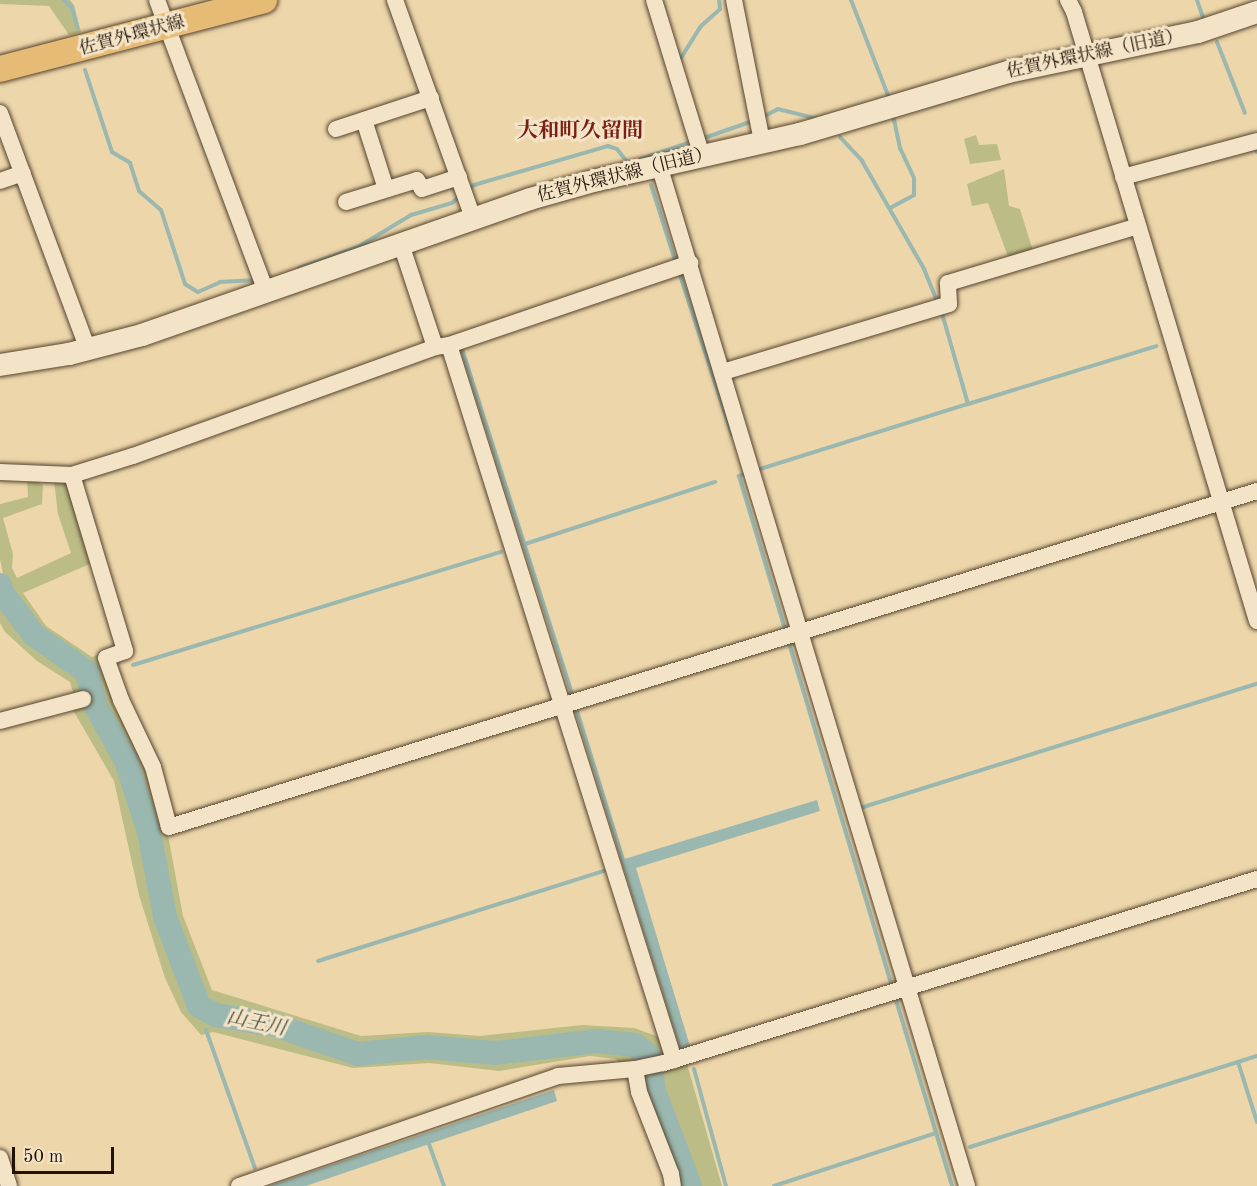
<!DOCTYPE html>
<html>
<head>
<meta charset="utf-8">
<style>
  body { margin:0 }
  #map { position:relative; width:1257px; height:1186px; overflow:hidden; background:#edd6aa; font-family:"Old Standard TT","Noto Serif JP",serif }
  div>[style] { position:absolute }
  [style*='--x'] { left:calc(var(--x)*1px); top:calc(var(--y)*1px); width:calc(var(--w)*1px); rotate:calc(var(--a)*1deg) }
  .green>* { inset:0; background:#bcbd86 }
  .water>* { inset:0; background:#9ab8af }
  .stream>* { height:4px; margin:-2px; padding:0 2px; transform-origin:2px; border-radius:2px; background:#9ab8af }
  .river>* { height:24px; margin:-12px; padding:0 12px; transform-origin:12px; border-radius:12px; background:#9ab8af }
  .roads { filter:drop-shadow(0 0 2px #55432e) drop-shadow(0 0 2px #55432e) }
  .street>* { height:16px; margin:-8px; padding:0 8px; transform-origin:8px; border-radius:8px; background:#f3e4c8 }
  .secondary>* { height:22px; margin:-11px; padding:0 11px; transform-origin:11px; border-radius:11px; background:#f3e4c8 }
  .primary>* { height:26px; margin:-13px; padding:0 13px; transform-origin:13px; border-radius:13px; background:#e6bb75 }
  span { translate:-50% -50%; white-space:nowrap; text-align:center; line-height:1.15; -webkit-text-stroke:6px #f3e4c8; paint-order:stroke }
  .street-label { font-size:18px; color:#221205 }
  .water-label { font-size:20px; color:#4c4c40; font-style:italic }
  .quarter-label { font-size:21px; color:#7a1f14; font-weight:700 }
  .scale { position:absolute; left:12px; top:1147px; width:102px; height:27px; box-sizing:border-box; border:3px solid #221205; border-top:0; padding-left:8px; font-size:18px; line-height:21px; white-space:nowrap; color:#221205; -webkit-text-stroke:4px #f3e4c8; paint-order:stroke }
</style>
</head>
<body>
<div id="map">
  <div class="green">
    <i style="clip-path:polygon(0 0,70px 0,74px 5px,81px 32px,69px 35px,49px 6px,0 4px)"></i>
    <i style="clip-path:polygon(976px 135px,979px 145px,997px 144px,1001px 160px,970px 164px,964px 139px)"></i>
    <i style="clip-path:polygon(1004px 169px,1009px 206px,1020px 209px,1033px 251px,1009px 259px,988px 203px,972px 206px,967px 184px)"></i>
    <i style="clip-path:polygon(27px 475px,43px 485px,42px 504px,3px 518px,13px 554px,12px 568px,17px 578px,71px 553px,58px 514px,54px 481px,69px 480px,92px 563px,23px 593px,46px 626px,92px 657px,99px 654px,114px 707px,148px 764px,168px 835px,183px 916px,212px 990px,361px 1036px,428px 1032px,480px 1036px,582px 1025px,634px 1028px,659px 1037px,665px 1052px,657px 1054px,636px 1038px,588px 1034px,497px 1047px,431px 1041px,362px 1049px,276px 1021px,216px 1008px,201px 997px,171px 918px,155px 826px,137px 767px,102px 706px,92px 672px,40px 634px,6px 588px,0 559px,0 504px,28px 497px)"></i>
    <i style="clip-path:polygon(0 595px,24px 633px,81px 673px,95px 719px,121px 765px,142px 825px,157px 913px,193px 1006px,207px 1017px,270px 1029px,356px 1057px,422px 1053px,495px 1059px,598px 1044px,631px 1050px,642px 1060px,620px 1064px,616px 1059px,590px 1056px,499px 1071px,429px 1063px,353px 1068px,213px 1032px,201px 1035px,181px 1012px,165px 978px,139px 895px,114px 781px,73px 710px,74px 696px,70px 682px,37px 661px,5px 632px,0 623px)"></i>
    <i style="clip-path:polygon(687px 1064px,722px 1186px,696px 1186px,688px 1159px,660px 1090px,659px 1070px)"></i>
  </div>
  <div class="water">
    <i style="clip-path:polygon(817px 800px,820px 811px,636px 868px,690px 1046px,680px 1049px,621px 860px)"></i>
    <i style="clip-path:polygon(554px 1090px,557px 1101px,429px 1144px,306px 1186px,269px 1186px)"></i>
  </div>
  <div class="stream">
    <i style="--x:64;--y:0;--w:11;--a:45"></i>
    <i style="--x:72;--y:8;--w:20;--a:75"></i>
    <i style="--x:851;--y:0;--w:105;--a:68.8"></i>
    <i style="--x:1197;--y:0;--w:18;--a:71"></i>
    <i style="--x:1217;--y:42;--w:76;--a:68.5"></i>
    <i style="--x:679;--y:61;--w:40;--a:-58"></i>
    <i style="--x:700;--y:27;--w:27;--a:-42"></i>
    <i style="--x:720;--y:9;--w:9;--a:-96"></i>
    <i style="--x:85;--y:70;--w:86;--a:71.8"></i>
    <i style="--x:112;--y:152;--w:21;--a:31"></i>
    <i style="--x:130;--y:163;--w:29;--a:72"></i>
    <i style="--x:139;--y:191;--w:29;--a:41"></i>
    <i style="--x:161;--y:210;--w:78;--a:72"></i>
    <i style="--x:185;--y:284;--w:15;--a:32"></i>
    <i style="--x:198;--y:292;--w:24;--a:-24"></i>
    <i style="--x:220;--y:282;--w:37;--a:-3"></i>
    <i style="--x:763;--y:117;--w:17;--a:-28"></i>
    <i style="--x:778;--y:109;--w:41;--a:14"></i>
    <i style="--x:840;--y:137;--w:33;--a:47"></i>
    <i style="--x:862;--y:161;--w:125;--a:60.1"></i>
    <i style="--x:924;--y:269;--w:37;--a:68"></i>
    <i style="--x:701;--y:139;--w:55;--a:-19.1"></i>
    <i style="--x:1256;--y:150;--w:2;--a:63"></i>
    <i style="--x:641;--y:159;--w:56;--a:-18.8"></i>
    <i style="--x:651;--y:185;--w:79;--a:72.3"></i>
    <i style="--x:469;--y:189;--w:6;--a:-39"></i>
    <i style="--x:474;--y:185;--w:140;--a:-16.2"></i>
    <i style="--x:608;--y:146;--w:9;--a:18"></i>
    <i style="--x:617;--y:149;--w:18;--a:52"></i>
    <i style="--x:890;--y:208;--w:27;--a:-28"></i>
    <i style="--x:914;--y:195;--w:17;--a:-90"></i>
    <i style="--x:914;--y:178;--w:33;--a:-115"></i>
    <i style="--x:900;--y:148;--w:30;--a:-102"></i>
    <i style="--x:299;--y:268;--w:63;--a:-19.6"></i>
    <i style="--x:358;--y:247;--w:62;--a:-31.1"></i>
    <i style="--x:411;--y:215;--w:43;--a:-16.3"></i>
    <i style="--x:452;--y:203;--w:11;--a:-41"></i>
    <i style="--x:680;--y:275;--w:168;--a:72"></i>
    <i style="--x:462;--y:349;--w:362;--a:72.3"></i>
    <i style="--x:968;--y:404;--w:197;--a:-17.1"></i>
    <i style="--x:757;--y:470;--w:221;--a:-17.4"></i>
    <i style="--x:968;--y:404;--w:98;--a:-106"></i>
    <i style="--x:747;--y:473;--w:9;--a:159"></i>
    <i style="--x:739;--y:476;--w:164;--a:73.3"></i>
    <i style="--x:525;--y:544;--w:200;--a:-18.1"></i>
    <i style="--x:788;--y:640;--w:361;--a:73.3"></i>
    <i style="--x:133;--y:665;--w:385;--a:-17.1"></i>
    <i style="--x:577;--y:711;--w:156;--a:72.8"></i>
    <i style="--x:857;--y:809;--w:419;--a:-17.4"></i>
    <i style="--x:318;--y:961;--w:300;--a:-17.5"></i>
    <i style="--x:895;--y:997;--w:197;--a:73.2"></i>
    <i style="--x:206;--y:1030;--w:146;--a:70.5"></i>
    <i style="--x:1238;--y:1062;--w:63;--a:72.4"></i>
    <i style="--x:694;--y:1069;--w:121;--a:74.7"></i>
    <i style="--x:429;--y:1144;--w:45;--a:70.3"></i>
    <i style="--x:970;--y:1147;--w:301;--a:-17.6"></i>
    <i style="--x:774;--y:1186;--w:170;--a:-18.1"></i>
  </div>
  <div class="river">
    <i style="--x:0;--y:585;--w:6;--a:81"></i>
    <i style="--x:1;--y:591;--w:55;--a:53.1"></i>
    <i style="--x:34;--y:635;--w:65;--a:34.9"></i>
    <i style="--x:87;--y:672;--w:34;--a:76"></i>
    <i style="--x:95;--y:705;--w:64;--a:61"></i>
    <i style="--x:126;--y:761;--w:75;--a:72.1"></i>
    <i style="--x:149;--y:832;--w:86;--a:79.3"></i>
    <i style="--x:165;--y:917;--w:95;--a:69.1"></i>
    <i style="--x:199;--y:1006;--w:19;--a:28"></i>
    <i style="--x:216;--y:1015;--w:59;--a:9.8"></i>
    <i style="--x:274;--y:1025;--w:89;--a:19"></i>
    <i style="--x:358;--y:1054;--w:68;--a:-5.9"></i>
    <i style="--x:426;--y:1047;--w:69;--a:5"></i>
    <i style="--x:495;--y:1053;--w:103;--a:-6.7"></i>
    <i style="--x:597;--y:1041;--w:38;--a:6"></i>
    <i style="--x:635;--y:1045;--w:18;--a:38"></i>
    <i style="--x:649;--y:1056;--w:35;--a:82"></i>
    <i style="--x:654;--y:1091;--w:102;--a:69.2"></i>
  </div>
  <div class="roads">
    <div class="street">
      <i style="--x:157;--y:0;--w:311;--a:69.5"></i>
      <i style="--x:395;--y:0;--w:232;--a:70.3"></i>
      <i style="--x:654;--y:0;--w:163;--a:72.9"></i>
      <i style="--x:734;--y:0;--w:145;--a:78.8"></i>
      <i style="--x:1068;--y:0;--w:13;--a:63"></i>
      <i style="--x:1074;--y:12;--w:636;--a:73.27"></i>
      <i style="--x:0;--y:113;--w:252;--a:69.6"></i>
      <i style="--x:364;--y:120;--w:72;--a:72.3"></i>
      <i style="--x:336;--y:129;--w:100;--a:-18.1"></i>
      <i style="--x:659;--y:165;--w:1066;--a:73.21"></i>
      <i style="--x:1123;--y:177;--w:139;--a:-15"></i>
      <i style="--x:0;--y:181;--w:24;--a:-19"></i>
      <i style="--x:346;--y:202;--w:74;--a:-17.2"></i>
      <i style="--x:417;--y:180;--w:10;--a:61"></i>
      <i style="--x:422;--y:189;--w:39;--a:-18"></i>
      <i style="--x:401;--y:244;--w:108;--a:71.7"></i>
      <i style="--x:449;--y:345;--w:750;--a:72.53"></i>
      <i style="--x:723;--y:372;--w:236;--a:-16.7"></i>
      <i style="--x:949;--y:304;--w:21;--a:-93"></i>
      <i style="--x:948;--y:283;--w:198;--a:-16.7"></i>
      <i style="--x:0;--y:472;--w:72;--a:2.4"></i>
      <i style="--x:72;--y:475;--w:64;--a:-17.3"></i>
      <i style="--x:133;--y:456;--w:321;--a:-19.8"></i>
      <i style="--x:435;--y:347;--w:14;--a:-8"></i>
      <i style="--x:449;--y:345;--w:255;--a:-18.8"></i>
      <i style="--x:72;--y:475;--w:184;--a:73.2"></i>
      <i style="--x:125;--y:651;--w:20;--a:160"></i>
      <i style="--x:106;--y:658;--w:45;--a:70.3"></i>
      <i style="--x:121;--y:700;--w:74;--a:64.5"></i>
      <i style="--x:153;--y:767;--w:62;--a:75.1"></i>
      <i style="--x:169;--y:827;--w:1139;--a:-17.16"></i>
      <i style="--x:0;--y:721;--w:86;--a:-14.8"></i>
      <i style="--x:635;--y:1069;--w:23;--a:80"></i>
      <i style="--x:639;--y:1092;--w:88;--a:68.7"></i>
      <i style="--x:671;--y:1174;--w:12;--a:81"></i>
      <i style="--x:0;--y:1158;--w:29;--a:72"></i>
      <i style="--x:239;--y:1186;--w:337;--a:-19"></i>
      <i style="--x:558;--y:1076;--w:77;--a:-5.2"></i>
      <i style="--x:635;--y:1069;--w:30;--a:-12"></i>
      <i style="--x:664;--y:1063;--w:621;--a:-17.24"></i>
    </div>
    <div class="secondary">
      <i style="--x:0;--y:365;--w:70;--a:-9.1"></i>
      <i style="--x:69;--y:354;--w:75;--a:-14.6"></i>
      <i style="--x:142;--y:335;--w:411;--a:-19.3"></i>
      <i style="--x:530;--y:199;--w:70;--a:-15.8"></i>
      <i style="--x:597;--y:180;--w:208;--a:-12.8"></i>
      <i style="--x:800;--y:134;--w:217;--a:-16.6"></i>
      <i style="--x:1008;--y:72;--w:194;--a:-11.9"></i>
      <i style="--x:1198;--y:32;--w:62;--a:-18.7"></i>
    </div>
    <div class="primary">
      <i style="--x:0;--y:69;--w:273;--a:-14.6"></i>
    </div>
  </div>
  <div class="street-label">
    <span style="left:132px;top:36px;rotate:-15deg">佐賀外環状線</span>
    <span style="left:1095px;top:54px;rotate:-12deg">佐賀外環状線（旧道）</span>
    <span style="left:625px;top:175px;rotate:-14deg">佐賀外環状線（旧道）</span>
  </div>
  <div class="water-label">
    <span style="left:256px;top:1024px;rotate:12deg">山王川</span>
  </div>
  <div class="quarter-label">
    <span style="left:580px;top:132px">大和町久留間</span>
  </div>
  <div class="scale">50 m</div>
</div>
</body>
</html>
